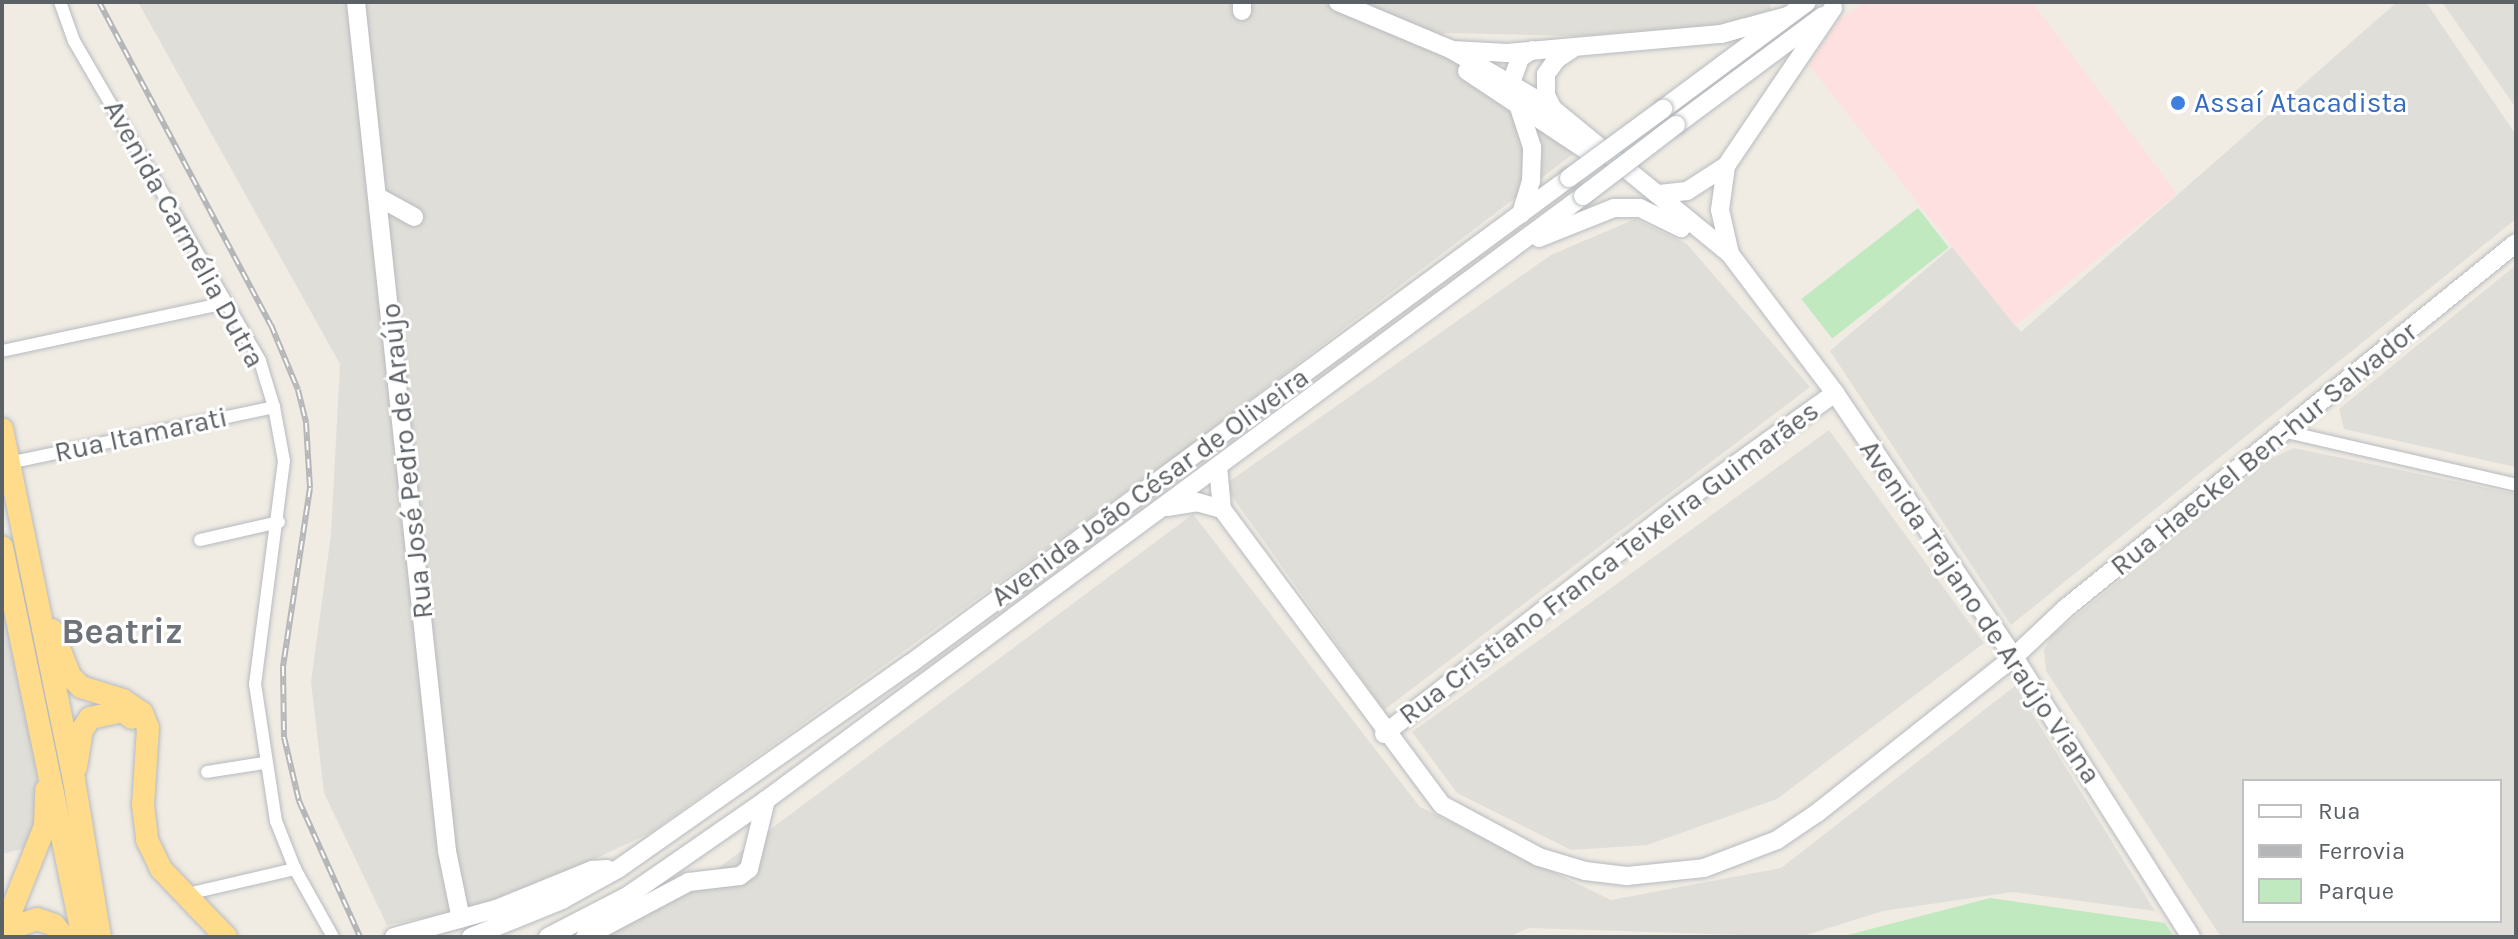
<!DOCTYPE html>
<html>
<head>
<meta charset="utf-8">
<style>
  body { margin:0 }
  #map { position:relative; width:2518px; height:939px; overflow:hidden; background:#f0ece4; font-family:Karla,sans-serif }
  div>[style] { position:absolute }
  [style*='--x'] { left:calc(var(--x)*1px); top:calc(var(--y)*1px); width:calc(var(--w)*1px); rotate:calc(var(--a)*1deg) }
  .industrial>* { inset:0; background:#e0ded8 }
  .medical>* { inset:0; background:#fde0df }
  .green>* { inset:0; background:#c1e9bf; transform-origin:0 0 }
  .roads { filter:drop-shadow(0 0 2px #b7babf) drop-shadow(0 0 2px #b7babf) }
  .street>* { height:12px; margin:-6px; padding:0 6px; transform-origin:6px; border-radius:6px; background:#fff }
  .secondary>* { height:18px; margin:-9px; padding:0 9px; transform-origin:9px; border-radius:9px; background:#fff }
  .highway>* { height:22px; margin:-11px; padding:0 11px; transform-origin:11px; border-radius:11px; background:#ffdb8c }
  .rail>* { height:6px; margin-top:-3px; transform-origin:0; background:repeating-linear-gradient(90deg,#fff 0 9px,#b5b6b7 0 18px); box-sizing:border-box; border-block:2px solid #b5b6b7 }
  .bridges { filter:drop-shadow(0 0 2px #b5babf) drop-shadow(0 0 2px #b5babf) }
  .secondary-bridge>* { height:18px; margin:-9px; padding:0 9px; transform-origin:9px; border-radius:9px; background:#fff }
  .dots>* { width:22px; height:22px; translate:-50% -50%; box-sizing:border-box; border:4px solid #fff; border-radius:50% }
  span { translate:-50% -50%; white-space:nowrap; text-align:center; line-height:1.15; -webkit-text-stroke:6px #fff; paint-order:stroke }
  .shop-label { font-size:28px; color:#366cbe }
  .left { translate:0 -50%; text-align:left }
  .street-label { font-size:28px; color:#5c6166 }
  .district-label { font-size:36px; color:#6d7378; font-weight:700 }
  .frame { position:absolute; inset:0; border:4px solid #5c6166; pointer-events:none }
  .legend { position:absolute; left:2242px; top:779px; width:260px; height:144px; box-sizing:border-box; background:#fff; border:2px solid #bec0c2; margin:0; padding:10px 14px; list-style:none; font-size:24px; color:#5c6166 }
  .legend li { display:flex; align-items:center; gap:16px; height:40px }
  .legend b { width:40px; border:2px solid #bec0c2 }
</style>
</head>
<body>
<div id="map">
  <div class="industrial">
    <i style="clip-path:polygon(138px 2px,1770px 2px,1771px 10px,1717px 25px,1578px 36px,1444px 33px,1437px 50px,1577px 151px,1180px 453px,650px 833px,499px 904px,387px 925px,324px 793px,311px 682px,331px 534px,340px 364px)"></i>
    <i style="clip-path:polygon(2397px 2px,2426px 2px,2516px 135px,2516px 219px,2011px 625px,1830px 351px,1952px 247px,2021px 332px)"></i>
    <i style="clip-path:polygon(2442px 2px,2516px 2px,2516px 108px)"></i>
    <i style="clip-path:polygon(1635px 219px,1687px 244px,1810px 387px,1384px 710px,1224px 485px,1551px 255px)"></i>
    <i style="clip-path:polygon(2516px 265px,2516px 467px,2344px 429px,2339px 409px)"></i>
    <i style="clip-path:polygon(1829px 430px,1984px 643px,1777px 799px,1647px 845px,1571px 850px,1457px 793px,1412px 732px)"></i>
    <i style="clip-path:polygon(evenodd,2294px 448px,2516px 494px,2516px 937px,2221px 937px,2046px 671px,2044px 650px,2051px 636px,2272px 458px,2294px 448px,2500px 781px,2500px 921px,2244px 921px,2244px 781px,2500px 781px)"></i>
    <i style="clip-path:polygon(1193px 514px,1420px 807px,1611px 900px,1781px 868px,2015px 686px,2155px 911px,2013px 892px,1883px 911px,1800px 937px,1529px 928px,1508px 937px,590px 937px,697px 884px)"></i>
    <i style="clip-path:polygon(2px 569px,39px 747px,35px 824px,25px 848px,2px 854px)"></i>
  </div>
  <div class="medical">
    <i style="clip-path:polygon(1865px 2px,2032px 2px,2177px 194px,2015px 326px,1809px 65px,1839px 20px)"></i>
  </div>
  <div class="green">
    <i style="left:1918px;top:208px;width:50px;height:148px;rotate:52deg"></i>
    <i style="clip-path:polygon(1990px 898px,2165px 923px,2174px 937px,1840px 937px)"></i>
  </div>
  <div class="roads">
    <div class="street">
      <i style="--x:60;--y:2;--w:41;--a:70.3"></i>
      <i style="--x:74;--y:41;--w:370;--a:59.8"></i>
      <i style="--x:260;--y:361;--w:48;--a:73.1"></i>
      <i style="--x:274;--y:407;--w:55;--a:79.5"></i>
      <i style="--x:284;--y:461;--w:225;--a:97.4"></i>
      <i style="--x:255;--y:684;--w:139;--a:81.3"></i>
      <i style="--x:276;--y:821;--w:52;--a:68.4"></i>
      <i style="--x:295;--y:869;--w:78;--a:60.8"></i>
      <i style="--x:2;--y:351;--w:228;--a:-12.1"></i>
      <i style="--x:2287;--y:432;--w:235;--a:13"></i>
      <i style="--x:9;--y:463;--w:271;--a:-11.9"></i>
      <i style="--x:200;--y:540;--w:81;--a:-12.8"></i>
      <i style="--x:207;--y:772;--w:58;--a:-9"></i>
      <i style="--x:196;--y:892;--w:102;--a:-13.1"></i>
    </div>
    <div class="secondary">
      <i style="--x:356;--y:2;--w:854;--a:83.88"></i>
      <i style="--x:447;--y:851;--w:69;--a:78.4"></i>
      <i style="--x:1338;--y:2;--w:124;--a:22.8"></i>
      <i style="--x:1452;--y:50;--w:55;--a:3.1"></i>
      <i style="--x:1507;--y:53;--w:215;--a:-5.1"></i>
      <i style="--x:1721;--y:34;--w:68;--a:-15.3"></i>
      <i style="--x:1242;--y:11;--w:9;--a:-90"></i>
      <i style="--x:1452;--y:50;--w:117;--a:30.3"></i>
      <i style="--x:1553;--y:109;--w:229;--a:39.3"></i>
      <i style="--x:1730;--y:254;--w:174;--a:52.9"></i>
      <i style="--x:1835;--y:393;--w:319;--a:55.9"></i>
      <i style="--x:2014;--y:657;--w:331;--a:57.7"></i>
      <i style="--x:1467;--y:71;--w:150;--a:33.6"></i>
      <i style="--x:1553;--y:109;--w:16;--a:-117"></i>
      <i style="--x:1546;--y:95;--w:21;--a:-90"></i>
      <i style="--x:1546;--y:74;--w:19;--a:-54"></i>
      <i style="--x:1557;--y:59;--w:18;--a:-34"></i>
      <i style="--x:1663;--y:109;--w:179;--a:-36.6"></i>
      <i style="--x:1676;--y:125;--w:183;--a:-36.6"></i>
      <i style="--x:1659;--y:194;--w:28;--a:-6"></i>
      <i style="--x:1687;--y:191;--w:46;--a:-32.7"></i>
      <i style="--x:380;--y:198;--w:39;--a:29"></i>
      <i style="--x:1521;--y:214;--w:34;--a:-73"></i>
      <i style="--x:1531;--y:181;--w:34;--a:-88"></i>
      <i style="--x:1532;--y:147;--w:67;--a:-108.2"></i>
      <i style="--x:1511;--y:83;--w:27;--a:-70"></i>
      <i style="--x:1520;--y:58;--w:14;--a:-34"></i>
      <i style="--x:1539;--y:238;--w:81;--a:-21.8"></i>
      <i style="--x:1614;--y:208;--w:26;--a:0"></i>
      <i style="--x:1640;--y:208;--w:46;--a:26"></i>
      <i style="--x:1730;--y:254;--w:45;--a:-102.8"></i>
      <i style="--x:1720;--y:210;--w:44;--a:-82.2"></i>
      <i style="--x:1726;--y:166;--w:191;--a:-55.9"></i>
      <i style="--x:1218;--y:466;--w:43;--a:84.7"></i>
      <i style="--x:1222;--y:509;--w:369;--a:53.4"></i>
      <i style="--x:1442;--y:805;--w:110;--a:28.2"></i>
      <i style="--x:1539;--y:857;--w:48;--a:16.9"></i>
      <i style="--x:1585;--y:871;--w:42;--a:6.8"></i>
      <i style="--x:1627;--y:876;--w:77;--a:-5.9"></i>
      <i style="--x:1704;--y:868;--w:78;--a:-21"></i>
      <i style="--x:1777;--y:840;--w:48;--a:-34"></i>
      <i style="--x:1817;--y:813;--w:251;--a:-38.4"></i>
      <i style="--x:2014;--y:657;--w:71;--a:-43.3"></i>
      <i style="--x:2066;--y:608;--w:579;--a:-39.05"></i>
      <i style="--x:1167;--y:507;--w:30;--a:-9"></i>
      <i style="--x:1197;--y:502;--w:26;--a:16"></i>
      <i style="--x:1384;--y:734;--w:368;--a:-37.8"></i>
      <i style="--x:1675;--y:508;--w:197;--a:-35.7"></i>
      <i style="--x:394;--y:937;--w:106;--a:-15.4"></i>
      <i style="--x:496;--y:909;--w:104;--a:-22.1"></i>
      <i style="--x:592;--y:870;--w:15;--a:-4"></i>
      <i style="--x:471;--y:937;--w:98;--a:-22.1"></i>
      <i style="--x:562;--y:900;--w:64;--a:-29"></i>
      <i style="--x:618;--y:869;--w:357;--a:-35.1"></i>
      <i style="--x:910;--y:664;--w:819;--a:-36.41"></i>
      <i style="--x:548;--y:937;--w:91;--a:-27.4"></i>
      <i style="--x:629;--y:895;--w:167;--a:-34.7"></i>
      <i style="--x:766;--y:800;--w:1016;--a:-36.48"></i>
      <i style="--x:585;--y:937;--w:118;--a:-27.9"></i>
      <i style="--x:689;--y:882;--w:51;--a:-6.7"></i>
      <i style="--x:740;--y:876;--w:11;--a:-38"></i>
      <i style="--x:749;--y:869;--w:71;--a:-76.2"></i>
    </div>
    <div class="highway">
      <i style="--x:2;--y:429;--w:358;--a:78.4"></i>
      <i style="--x:74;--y:780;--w:159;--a:80.6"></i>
      <i style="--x:2;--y:547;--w:398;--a:78.3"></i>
      <i style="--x:52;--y:630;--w:49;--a:68.6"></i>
      <i style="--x:70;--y:676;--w:16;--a:45"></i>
      <i style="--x:81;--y:687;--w:44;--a:17.2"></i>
      <i style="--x:123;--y:700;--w:23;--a:34"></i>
      <i style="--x:142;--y:713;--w:16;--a:68"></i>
      <i style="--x:148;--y:728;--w:77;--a:93.7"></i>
      <i style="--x:143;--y:805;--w:35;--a:83"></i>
      <i style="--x:147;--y:840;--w:32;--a:64"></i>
      <i style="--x:161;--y:869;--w:94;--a:46.3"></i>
      <i style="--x:76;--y:767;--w:37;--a:-81"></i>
      <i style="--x:82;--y:730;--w:14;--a:-56"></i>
      <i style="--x:90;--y:718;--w:34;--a:-12"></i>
      <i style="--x:123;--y:711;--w:11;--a:38"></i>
      <i style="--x:2;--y:934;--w:116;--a:-68.3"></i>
      <i style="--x:45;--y:826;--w:36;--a:-88"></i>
      <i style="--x:13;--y:937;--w:12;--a:-70"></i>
      <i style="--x:17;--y:926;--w:21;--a:-19"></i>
      <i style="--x:37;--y:919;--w:18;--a:19"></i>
      <i style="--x:54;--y:925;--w:16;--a:50"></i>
    </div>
  </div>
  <div class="rail">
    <i style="--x:99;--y:2;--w:366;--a:62"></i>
    <i style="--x:271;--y:325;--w:70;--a:67.4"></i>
    <i style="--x:298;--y:390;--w:34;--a:76"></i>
    <i style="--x:306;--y:423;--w:65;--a:86.5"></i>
    <i style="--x:310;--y:488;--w:181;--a:98.6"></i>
    <i style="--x:283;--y:667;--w:70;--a:89.2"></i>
    <i style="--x:284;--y:737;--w:66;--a:76.8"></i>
    <i style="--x:299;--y:801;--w:149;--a:65.8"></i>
  </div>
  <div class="bridges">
    <div class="secondary-bridge">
      <i style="--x:1569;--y:178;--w:117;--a:-36.3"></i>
      <i style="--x:1583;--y:196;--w:117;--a:-37.4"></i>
    </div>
  </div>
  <div class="dots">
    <i style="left:2178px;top:103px;background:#3f7fe0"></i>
  </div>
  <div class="shop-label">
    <span class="left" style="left:2194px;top:103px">Assaí Atacadista</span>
  </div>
  <div class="street-label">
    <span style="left:184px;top:234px;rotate:61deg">Avenida Carmélia Dutra</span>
    <span style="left:141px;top:435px;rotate:-12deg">Rua Itamarati</span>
    <span style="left:2264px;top:449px;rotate:-39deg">Rua Haeckel Ben-hur Salvador</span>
    <span style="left:407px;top:461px;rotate:-96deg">Rua José Pedro de Araújo</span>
    <span style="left:1150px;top:487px;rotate:-36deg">Avenida João César de Oliveira</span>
    <span style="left:1609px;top:563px;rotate:-37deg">Rua Cristiano Franca Teixeira Guimarães</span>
    <span style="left:1980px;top:612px;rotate:56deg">Avenida Trajano de Araújo Viana</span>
  </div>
  <div class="district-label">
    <span style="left:122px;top:632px">Beatriz</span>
  </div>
  <div class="frame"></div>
  <ul class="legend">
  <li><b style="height:10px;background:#fff"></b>Rua</li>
  <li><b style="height:10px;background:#b5b6b7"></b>Ferrovia</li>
  <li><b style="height:22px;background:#c1e9bf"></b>Parque</li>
  </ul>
</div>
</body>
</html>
